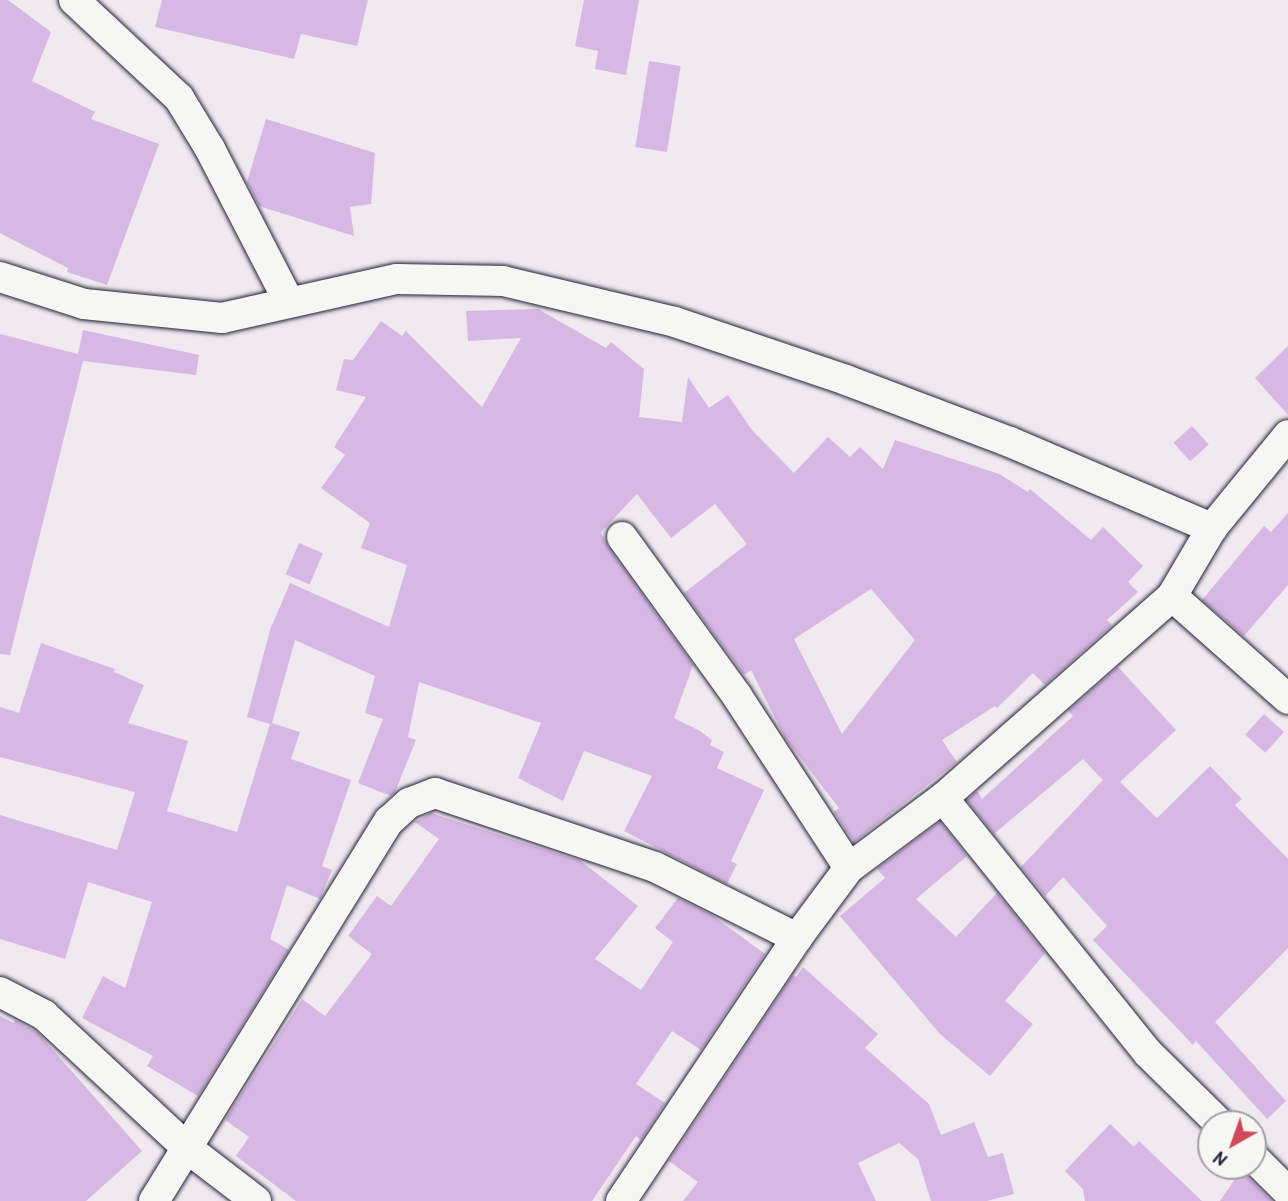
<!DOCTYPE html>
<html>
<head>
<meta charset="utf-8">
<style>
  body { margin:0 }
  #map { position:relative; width:1288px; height:1201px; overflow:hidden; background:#f0e9ef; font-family:"Patrick Hand",sans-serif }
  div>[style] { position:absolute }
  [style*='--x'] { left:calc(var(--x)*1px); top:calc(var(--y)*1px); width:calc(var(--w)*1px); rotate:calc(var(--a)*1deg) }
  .building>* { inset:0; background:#d7b7e4; transform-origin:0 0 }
  .roads { filter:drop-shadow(0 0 2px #22223b) drop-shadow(0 0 2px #22223b) }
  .street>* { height:30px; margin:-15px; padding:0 15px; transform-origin:15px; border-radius:15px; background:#f6f6f2 }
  span { translate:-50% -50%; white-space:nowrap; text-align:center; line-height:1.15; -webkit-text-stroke:6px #f6f6f2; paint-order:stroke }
  .north { position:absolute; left:1197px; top:1110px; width:70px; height:70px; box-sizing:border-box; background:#f6f6f2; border:2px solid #a1a1a9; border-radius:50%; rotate:220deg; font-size:19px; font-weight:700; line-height:28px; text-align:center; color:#22223b }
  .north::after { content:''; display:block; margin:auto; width:24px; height:32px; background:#d1495b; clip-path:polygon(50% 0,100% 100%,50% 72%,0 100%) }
</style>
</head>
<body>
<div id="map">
  <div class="building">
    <i style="clip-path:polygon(0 0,8px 0,51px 32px,32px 81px,95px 112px,91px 119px,159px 144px,107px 285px,67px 272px,68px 268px,0 233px)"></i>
    <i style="clip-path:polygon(162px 0,368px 0,357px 46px,301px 34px,294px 59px,155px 27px)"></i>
    <i style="clip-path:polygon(584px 0,639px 0,626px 75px,595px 69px,598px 51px,575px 46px)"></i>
    <i style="left:649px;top:61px;width:32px;height:87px;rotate:9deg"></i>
    <i style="clip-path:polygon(266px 119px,375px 153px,371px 204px,350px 207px,354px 236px,259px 206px,247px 182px)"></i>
    <i style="clip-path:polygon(evenodd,538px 309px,606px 348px,611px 342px,644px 369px,639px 417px,682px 422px,688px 377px,709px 408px,728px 395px,752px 430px,794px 473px,828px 437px,850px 457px,860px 447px,883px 469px,895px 440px,999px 474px,1028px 492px,1030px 489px,1091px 540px,1103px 527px,1143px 566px,1128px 582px,1138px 592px,1107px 620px,1112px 625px,1045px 685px,1033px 673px,997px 708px,995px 706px,942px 740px,957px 762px,854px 842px,834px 812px,839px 808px,785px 738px,751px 670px,744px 675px,684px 593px,747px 544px,715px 504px,671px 538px,637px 494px,601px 532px,608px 547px,693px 665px,674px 718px,700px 731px,712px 740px,710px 745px,724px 752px,717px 768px,764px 790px,731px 861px,737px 864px,727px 884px,624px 831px,652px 776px,584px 751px,563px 801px,518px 778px,541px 723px,419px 682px,408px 737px,416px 740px,395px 792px,391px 796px,358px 783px,383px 719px,365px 713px,375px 676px,295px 640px,272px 723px,300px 732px,291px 759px,351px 780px,322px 866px,332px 870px,320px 899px,287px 885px,270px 939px,289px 950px,198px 1096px,147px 1066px,153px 1056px,82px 1018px,103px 976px,125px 988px,152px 902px,88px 882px,65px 959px,0 939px,0 815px,117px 850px,135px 792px,0 757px,0 707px,19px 713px,41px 643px,115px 669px,114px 672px,144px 685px,128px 723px,188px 741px,167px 811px,237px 832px,270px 724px,247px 717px,270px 630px,290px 583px,389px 627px,407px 565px,361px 548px,370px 523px,321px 488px,345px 455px,334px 447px,366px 397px,336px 390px,344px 359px,353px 360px,381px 321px,402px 336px,406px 331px,482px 407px,521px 338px,468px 341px,466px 311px,538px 309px,871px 589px,915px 640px,842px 734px,794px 639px,871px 589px)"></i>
    <i style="clip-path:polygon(83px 330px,199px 355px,196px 375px,83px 361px,10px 655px,0 654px,0 334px,78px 354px)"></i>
    <i style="clip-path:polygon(1288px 346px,1288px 415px,1255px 378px)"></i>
    <i style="left:1192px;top:426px;width:25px;height:25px;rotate:48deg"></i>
    <i style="clip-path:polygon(1288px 513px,1288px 585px,1244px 636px,1202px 600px,1264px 526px,1271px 532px)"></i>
    <i style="left:299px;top:543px;width:26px;height:34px;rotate:23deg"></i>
    <i style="clip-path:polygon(1118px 667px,1176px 730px,1120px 782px,1157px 818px,1210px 766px,1242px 799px,1235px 805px,1288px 859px,1288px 948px,1215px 1022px,1286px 1101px,1267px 1119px,1196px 1041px,1193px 1045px,1093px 940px,1107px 926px,1063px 877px,1045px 896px,1021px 867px,1103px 780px,1083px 759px,994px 834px,967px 800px,977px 791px,982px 799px,1073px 716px,1068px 711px)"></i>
    <i style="left:1264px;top:714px;width:27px;height:28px;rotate:42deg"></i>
    <i style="clip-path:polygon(431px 813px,581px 861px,638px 906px,595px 959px,641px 990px,673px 942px,655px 928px,678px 898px,712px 915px,765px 954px,701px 1050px,672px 1031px,636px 1084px,665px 1103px,641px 1140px,636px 1136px,592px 1201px,296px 1201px,236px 1156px,249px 1137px,225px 1120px,302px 999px,325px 1016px,372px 954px,348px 936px,377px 896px,391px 906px,439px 839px,415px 822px)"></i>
    <i style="clip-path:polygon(940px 822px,967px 856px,916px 899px,956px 937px,997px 893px,1045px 953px,1005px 1001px,1033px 1024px,990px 1076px,940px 1034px,840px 916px,885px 878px,877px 869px)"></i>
    <i style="clip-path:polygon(803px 967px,878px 1034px,865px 1048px,929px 1104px,941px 1135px,974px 1122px,988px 1157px,1003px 1153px,1014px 1194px,987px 1201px,931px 1201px,918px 1159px,899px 1143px,858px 1163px,876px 1201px,683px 1201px,698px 1182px,669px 1161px,793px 975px,796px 977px)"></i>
    <i style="clip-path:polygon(0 1016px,13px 1023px,15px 1020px,38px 1033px,142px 1151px,86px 1201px,0 1201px)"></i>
    <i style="clip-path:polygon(1110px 1124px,1134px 1147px,1139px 1141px,1202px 1201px,1085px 1201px,1083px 1189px,1065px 1171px)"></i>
    <i style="clip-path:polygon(1241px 1170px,1272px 1201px,1220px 1201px)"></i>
  </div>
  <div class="roads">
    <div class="street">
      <i style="--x:74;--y:0;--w:144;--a:43"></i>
      <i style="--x:179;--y:98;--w:60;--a:58.7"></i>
      <i style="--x:210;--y:149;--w:172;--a:62.7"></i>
      <i style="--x:0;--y:277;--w:88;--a:17.8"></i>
      <i style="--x:84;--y:304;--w:139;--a:5.8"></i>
      <i style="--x:222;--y:318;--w:179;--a:-12.6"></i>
      <i style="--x:397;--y:279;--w:106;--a:1.1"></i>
      <i style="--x:503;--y:281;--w:177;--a:13.4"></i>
      <i style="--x:675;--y:322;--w:181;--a:18.7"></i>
      <i style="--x:846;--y:380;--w:175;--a:20.7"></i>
      <i style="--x:1010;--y:442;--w:220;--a:23.1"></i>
      <i style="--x:622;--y:537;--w:196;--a:54.1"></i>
      <i style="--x:737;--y:696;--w:205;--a:56.9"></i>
      <i style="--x:1172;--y:596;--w:155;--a:41.6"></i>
      <i style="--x:943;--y:798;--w:327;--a:51.2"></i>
      <i style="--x:1148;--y:1053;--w:101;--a:44.6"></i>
      <i style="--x:0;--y:992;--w:50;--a:27.6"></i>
      <i style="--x:44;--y:1015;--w:195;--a:42.9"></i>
      <i style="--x:187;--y:1148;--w:87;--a:37.5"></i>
      <i style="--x:1253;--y:1157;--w:49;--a:45"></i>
      <i style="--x:154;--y:1201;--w:447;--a:-58.3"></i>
      <i style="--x:389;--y:821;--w:27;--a:-42"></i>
      <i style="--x:409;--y:803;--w:28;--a:-21"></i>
      <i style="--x:435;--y:793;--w:232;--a:18.6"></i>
      <i style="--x:655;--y:867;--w:159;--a:26.6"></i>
      <i style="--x:621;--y:1201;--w:316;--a:-56.2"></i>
      <i style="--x:797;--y:938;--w:87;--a:-53.4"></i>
      <i style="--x:849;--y:868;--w:117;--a:-36.7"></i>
      <i style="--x:943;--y:798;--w:305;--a:-41.4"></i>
      <i style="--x:1172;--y:596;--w:79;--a:-59.5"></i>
      <i style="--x:1212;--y:528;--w:120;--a:-50.7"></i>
    </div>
  </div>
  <div class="north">N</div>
</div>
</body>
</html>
